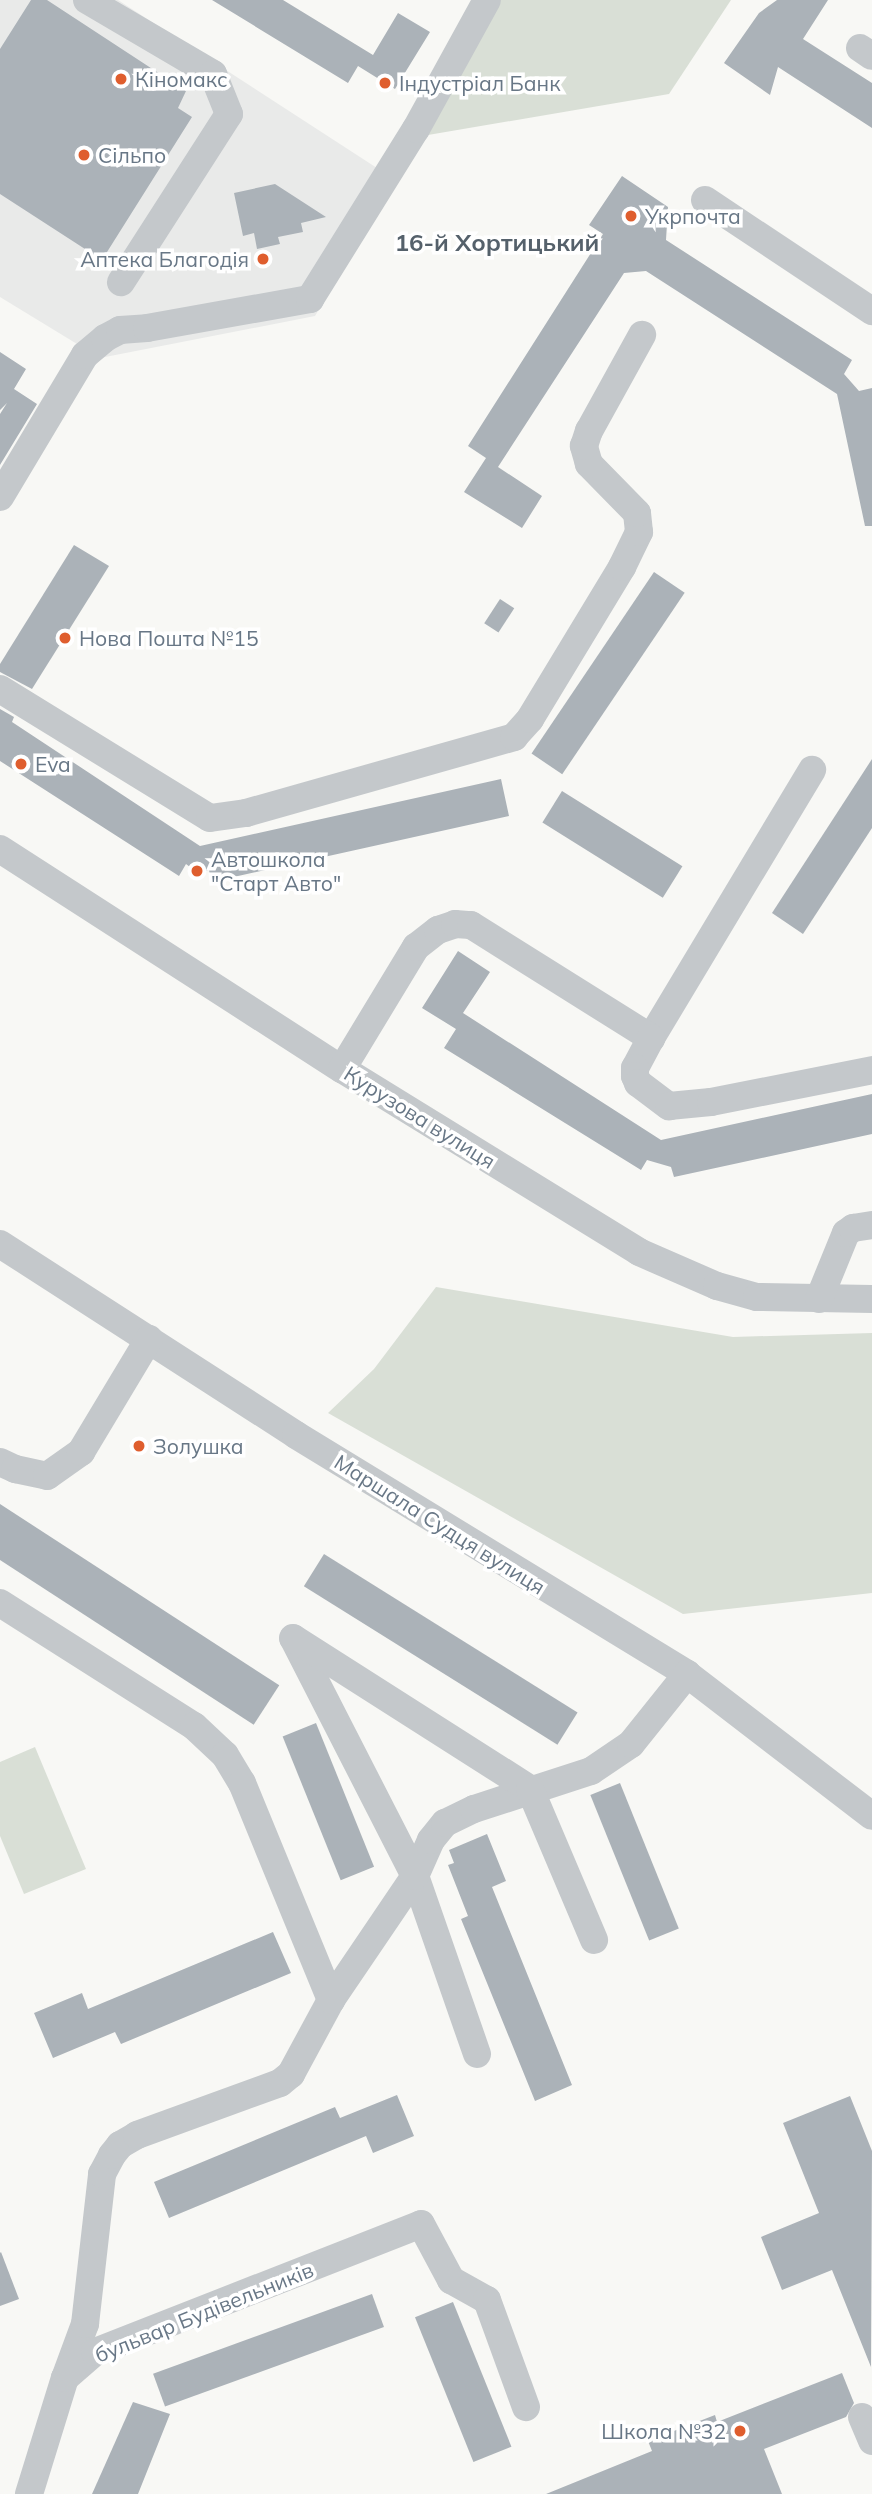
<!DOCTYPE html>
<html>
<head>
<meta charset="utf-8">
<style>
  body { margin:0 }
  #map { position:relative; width:872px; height:2494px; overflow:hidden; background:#f8f8f5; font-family:Mulish,sans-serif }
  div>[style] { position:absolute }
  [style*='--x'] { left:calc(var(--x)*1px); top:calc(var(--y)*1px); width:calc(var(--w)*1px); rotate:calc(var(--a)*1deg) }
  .built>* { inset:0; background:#e9eae9 }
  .green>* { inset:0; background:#d9dfd6 }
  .building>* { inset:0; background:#abb2b8; transform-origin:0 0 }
  .minor>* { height:28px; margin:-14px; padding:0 14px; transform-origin:14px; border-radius:14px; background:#c4c8cb }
  .dots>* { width:19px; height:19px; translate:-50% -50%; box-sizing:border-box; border:4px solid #fff; border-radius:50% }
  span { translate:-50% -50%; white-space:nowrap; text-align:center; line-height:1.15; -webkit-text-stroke:7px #fff; paint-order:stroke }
  .poi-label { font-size:21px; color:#687786 }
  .left { translate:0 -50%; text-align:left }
  .right { translate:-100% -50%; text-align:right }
  .street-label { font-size:21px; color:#687786 }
  .quarter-label { font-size:24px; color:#55616b; font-weight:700 }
</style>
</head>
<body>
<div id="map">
  <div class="built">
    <i style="clip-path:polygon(0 0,118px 0,397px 181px,315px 316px,100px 358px,0 297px)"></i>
  </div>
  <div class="green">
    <i style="clip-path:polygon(500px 0,731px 0,669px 94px,428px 135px)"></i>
    <i style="clip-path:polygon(436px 1287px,733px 1337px,872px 1333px,872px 1593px,683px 1614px,328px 1413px,374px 1369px)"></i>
    <i style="clip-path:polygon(35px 1747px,86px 1869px,24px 1894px,0 1836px,0 1762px)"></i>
  </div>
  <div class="building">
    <i style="clip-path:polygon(31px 0,47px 0,186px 91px,178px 108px,192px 117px,102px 260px,0 194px,0 49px)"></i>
    <i style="clip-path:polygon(212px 0,283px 0,373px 55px,398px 13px,430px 32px,395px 89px,358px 66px,348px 83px)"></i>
    <i style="clip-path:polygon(777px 0,828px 0,803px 39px,872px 83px,872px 128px,778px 67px,770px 95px,724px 63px,759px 13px)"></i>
    <i style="clip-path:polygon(622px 176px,668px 207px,666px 240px,852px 360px,844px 374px,859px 391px,872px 388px,872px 526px,865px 526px,837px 394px,646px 271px,624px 273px,498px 467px,542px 496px,522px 528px,464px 492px,486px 458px,468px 446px,603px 234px,589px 225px)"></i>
    <i style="clip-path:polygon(275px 184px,326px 217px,301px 223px,303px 232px,278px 237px,280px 244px,257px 249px,254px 233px,243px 236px,234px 193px)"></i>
    <i style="clip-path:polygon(0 352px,26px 369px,14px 389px,37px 404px,0 465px,0 414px,7px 403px,0 410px)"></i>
    <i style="clip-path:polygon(74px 545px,109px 566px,32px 689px,0 672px,0 664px)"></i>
    <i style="left:654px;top:572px;width:37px;height:219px;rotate:34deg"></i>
    <i style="left:500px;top:599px;width:17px;height:29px;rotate:33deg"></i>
    <i style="clip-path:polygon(0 709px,14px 717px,12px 722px,200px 846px,501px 779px,509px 816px,211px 882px,209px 870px,198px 873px,186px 864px,179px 876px,0 761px)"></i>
    <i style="clip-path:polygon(872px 759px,872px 828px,803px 934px,772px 913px)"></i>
    <i style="left:562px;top:791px;width:142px;height:37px;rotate:32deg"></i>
    <i style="clip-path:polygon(458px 951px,490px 972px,463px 1013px,661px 1140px,872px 1094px,872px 1134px,674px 1177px,671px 1167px,647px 1160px,641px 1170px,444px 1048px,456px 1029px,422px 1008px)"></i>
    <i style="left:0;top:1504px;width:333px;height:47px;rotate:33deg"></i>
    <i style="left:324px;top:1554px;width:299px;height:38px;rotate:32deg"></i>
    <i style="left:316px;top:1723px;width:155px;height:36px;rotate:68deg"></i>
    <i style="left:620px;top:1783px;width:157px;height:32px;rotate:68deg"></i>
    <i style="clip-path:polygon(487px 1834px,506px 1881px,492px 1887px,572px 2085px,535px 2101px,461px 1919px,468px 1916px,448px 1865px,454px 1863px,449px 1850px)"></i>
    <i style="clip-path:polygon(273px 1932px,291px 1973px,121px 2044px,115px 2032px,53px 2058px,34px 2013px,82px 1993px,88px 2009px)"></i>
    <i style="clip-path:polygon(397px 2095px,414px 2136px,373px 2153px,366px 2136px,169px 2218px,154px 2182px,335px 2107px,340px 2118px)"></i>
    <i style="clip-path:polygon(850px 2096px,872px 2151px,871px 2367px,832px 2270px,782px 2290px,761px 2237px,819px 2213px,783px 2123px)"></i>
    <i style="clip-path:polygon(1px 2252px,19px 2299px,0 2306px,0 2253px)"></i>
    <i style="left:372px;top:2294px;width:35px;height:233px;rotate:70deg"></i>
    <i style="left:453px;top:2302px;width:156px;height:41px;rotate:68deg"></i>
    <i style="clip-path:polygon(842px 2373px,854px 2403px,846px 2417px,764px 2449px,782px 2494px,546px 2494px,652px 2451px,648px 2441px,715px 2415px,717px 2422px)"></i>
    <i style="clip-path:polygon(133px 2402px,170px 2414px,138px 2494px,92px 2494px)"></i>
  </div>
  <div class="minor">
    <i style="--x:87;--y:0;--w:146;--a:30.4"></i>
    <i style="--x:213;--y:74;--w:43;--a:68.2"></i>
    <i style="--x:229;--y:114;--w:200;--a:122.7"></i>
    <i style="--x:860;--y:48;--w:14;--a:34"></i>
    <i style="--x:705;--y:200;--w:201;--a:33.6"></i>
    <i style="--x:0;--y:497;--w:165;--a:-59.1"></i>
    <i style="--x:85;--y:355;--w:26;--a:-40"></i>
    <i style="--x:105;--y:338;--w:17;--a:-28"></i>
    <i style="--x:120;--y:330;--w:27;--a:-4"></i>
    <i style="--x:147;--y:328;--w:166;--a:-10.1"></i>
    <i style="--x:310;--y:299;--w:200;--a:-58.1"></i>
    <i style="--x:416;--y:129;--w:147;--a:-61.2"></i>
    <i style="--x:0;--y:689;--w:246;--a:31.6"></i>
    <i style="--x:210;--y:818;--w:36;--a:-8"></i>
    <i style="--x:246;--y:813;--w:279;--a:-15.8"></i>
    <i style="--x:514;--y:737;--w:24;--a:-48"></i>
    <i style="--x:530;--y:719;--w:178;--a:-58.8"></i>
    <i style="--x:622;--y:567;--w:39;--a:-64"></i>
    <i style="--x:639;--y:532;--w:19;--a:-96"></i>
    <i style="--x:637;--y:513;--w:69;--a:-134.4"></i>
    <i style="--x:589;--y:464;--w:19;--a:-106"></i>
    <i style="--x:584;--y:446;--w:16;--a:-72"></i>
    <i style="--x:589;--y:431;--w:110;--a:-61.1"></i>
    <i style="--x:0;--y:849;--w:407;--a:32.8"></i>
    <i style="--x:342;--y:1069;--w:349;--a:31.6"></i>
    <i style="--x:639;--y:1252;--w:85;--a:23.6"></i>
    <i style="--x:717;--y:1286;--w:41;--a:15.4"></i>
    <i style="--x:757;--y:1297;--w:115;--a:1"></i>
    <i style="--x:651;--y:1038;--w:313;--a:-59"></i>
    <i style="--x:342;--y:1069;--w:143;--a:-58.8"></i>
    <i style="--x:416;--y:947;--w:28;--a:-38"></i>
    <i style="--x:438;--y:930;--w:18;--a:-19"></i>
    <i style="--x:455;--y:924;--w:16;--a:4"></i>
    <i style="--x:471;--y:925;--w:213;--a:32.1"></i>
    <i style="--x:651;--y:1038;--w:34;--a:118"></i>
    <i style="--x:635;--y:1068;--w:8;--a:90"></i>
    <i style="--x:635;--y:1076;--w:8;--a:67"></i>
    <i style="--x:638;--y:1083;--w:39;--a:37"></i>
    <i style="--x:669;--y:1106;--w:42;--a:-5.4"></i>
    <i style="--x:711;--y:1102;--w:164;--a:-11.2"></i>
    <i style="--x:0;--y:1244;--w:352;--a:32.8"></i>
    <i style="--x:296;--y:1435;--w:458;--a:31.4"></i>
    <i style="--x:687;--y:1674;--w:233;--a:37.5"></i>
    <i style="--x:819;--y:1299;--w:71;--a:-67.8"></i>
    <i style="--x:846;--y:1233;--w:9;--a:-36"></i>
    <i style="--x:853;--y:1228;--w:19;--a:-9"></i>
    <i style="--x:0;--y:1462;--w:17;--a:25"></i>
    <i style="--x:15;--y:1469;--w:33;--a:12"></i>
    <i style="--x:47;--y:1476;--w:42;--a:-35.2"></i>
    <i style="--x:81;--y:1452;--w:132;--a:-59"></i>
    <i style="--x:0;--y:1603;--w:230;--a:32.4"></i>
    <i style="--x:194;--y:1726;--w:42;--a:43.1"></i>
    <i style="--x:225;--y:1755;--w:33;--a:59"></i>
    <i style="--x:242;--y:1783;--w:235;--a:67.7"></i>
    <i style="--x:477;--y:2054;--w:188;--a:-109.2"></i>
    <i style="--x:415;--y:1876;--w:39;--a:-66"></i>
    <i style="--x:431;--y:1840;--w:22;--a:-51"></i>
    <i style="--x:445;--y:1823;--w:32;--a:-26"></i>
    <i style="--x:474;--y:1809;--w:123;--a:-18"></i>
    <i style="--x:591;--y:1771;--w:48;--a:-34"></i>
    <i style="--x:631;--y:1744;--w:90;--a:-51.3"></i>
    <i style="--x:65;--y:2378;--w:58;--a:-69.7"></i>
    <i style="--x:85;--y:2324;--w:151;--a:-83.5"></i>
    <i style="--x:102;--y:2174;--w:21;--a:-62"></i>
    <i style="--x:112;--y:2155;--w:13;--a:-51"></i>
    <i style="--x:120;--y:2145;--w:20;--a:-30"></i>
    <i style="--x:137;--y:2135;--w:152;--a:-20"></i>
    <i style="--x:280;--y:2083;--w:14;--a:-39"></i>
    <i style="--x:291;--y:2074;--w:84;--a:-61.6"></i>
    <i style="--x:331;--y:2000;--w:150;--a:-55.9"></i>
    <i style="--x:415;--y:1876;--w:267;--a:-117.1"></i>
    <i style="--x:293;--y:1638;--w:281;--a:32.5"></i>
    <i style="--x:530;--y:1789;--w:164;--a:67"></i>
    <i style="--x:862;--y:2417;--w:26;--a:67"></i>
    <i style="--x:29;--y:2494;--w:121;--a:-72.8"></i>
    <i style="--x:65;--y:2378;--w:40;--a:-41"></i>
    <i style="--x:95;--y:2352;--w:350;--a:-21.4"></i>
    <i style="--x:421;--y:2224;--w:64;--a:61.8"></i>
    <i style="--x:451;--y:2280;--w:41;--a:29.1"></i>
    <i style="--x:487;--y:2300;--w:114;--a:70"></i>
  </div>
  <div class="dots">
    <i style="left:121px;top:79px;background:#df5e2e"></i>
    <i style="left:385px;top:83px;background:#df5e2e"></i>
    <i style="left:84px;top:155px;background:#df5e2e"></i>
    <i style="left:631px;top:216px;background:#df5e2e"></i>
    <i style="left:263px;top:259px;background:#df5e2e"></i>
    <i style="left:65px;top:638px;background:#df5e2e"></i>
    <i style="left:21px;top:764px;background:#df5e2e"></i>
    <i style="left:197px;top:871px;background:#df5e2e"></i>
    <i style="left:139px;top:1446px;background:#df5e2e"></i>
    <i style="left:740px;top:2431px;background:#df5e2e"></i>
  </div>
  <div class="poi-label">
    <span class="left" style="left:135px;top:79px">Кіномакс</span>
    <span class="left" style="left:399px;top:83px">Iндустрiал Банк</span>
    <span class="left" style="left:98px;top:155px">Сільпо</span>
    <span class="left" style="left:645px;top:216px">Укрпочта</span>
    <span class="right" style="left:249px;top:259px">Аптека Благодiя</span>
    <span class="left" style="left:79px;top:638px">Нова Пошта №15</span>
    <span class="left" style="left:35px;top:764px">Eva</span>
    <span class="left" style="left:211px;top:871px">Автошкола<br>"Старт Авто"</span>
    <span class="left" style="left:153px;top:1446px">Золушка</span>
    <span class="right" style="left:726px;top:2431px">Школа №32</span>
  </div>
  <div class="street-label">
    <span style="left:420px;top:1117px;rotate:32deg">Курузова вулиця</span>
    <span style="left:440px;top:1524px;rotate:32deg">Маршала Судця вулиця</span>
    <span style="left:204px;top:2312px;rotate:-22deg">бульвар Будівельників</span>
  </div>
  <div class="quarter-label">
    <span style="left:497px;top:243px">16-й Хортицький</span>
  </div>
</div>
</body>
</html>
